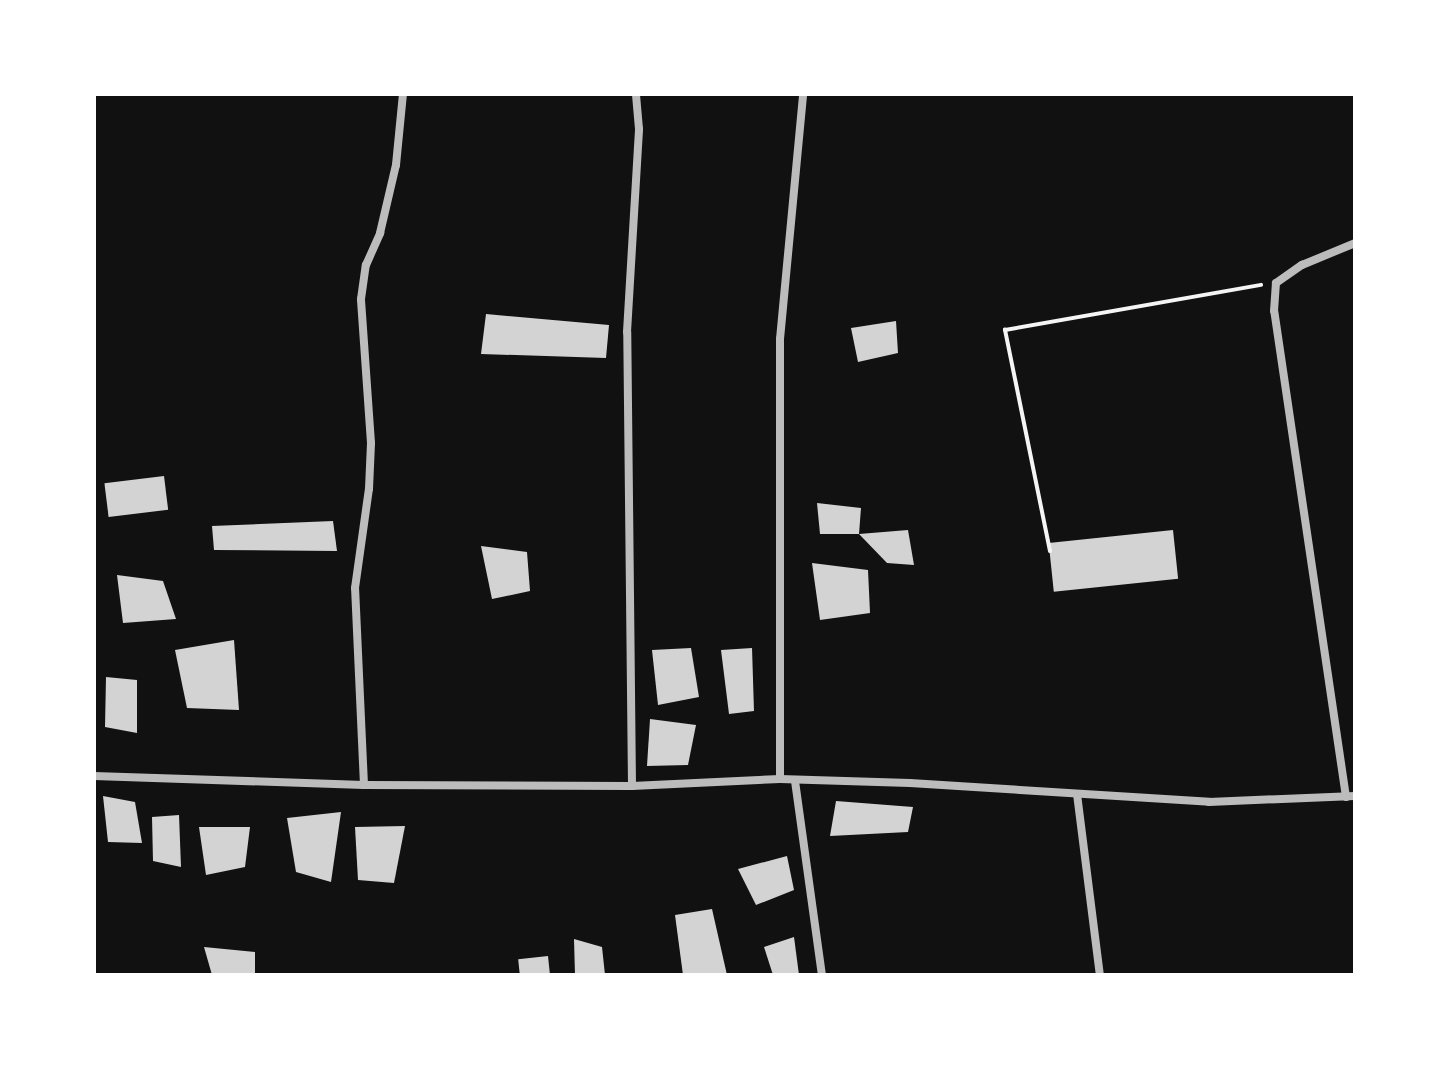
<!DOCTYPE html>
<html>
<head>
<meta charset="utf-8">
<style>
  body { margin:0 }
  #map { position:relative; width:1449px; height:1069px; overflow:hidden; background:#111; font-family:"Libre Baskerville",serif }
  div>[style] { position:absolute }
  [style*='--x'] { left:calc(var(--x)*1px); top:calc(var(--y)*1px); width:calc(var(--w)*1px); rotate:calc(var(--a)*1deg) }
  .building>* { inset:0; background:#d3d3d3; transform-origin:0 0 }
  .path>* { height:4px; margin:-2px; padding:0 2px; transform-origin:2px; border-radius:2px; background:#f5f5f5 }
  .minor>* { height:8px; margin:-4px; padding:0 4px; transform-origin:4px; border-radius:4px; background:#bcbcbc }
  span { translate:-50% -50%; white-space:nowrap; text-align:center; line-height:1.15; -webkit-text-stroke:6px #fff; paint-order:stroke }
  .frame { position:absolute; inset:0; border:96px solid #fff; pointer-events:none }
</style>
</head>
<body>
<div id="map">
  <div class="building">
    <i style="clip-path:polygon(486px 314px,609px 325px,606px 358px,481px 354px)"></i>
    <i style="clip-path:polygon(896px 321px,898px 353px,858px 362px,851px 328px)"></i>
    <i style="left:164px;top:476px;width:34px;height:60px;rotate:83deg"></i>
    <i style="clip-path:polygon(817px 503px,861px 508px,859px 534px,820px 534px)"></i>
    <i style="clip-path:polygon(333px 521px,337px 551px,214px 550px,212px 526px)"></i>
    <i style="clip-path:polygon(908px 530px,914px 565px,887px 563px,859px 534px)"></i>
    <i style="left:1173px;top:530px;width:49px;height:125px;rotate:84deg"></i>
    <i style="clip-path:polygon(481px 546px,527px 552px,530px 591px,492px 599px)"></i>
    <i style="clip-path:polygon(812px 563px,868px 570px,870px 613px,820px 620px)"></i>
    <i style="clip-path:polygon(117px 575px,163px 581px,176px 619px,123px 623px)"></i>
    <i style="clip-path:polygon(234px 640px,239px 710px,187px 708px,175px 650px)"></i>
    <i style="clip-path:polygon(691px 648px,699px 697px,658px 705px,652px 650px)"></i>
    <i style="clip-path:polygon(752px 648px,754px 711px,729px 714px,721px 650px)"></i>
    <i style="clip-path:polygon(106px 677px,137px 680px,137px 733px,105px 727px)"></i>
    <i style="clip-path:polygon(650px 719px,696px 725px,688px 765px,647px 766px)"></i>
    <i style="clip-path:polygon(103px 796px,135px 802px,142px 843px,108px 842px)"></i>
    <i style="clip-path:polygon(836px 801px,913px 807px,908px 832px,830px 836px)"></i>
    <i style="clip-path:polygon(341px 812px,331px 882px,296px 872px,287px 818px)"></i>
    <i style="clip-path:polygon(179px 815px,181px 867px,153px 861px,152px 817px)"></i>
    <i style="clip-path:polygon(405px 826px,394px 883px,358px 880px,355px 827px)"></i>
    <i style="clip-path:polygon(199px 827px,250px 827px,245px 867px,206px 875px)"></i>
    <i style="clip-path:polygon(787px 856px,794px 890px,756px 905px,738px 869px)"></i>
    <i style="clip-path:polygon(712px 909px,727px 975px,683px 975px,675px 915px)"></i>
    <i style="clip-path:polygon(794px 937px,799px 975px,773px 975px,764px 947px)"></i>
    <i style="clip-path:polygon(574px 939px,602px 947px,605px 975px,575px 975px)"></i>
    <i style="clip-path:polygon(204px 947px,255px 952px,255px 975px,212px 975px)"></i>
    <i style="left:548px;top:956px;width:19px;height:30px;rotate:84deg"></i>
  </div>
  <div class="path">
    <i style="--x:1050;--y:551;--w:226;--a:-101.5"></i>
    <i style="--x:1005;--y:330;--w:260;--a:-10"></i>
  </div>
  <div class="minor">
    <i style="--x:94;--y:776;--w:270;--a:1.9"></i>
    <i style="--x:364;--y:785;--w:268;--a:0.2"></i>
    <i style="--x:632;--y:786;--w:148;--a:-2.7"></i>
    <i style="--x:780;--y:779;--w:130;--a:1.8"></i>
    <i style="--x:910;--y:783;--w:300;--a:3.6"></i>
    <i style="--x:1209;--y:802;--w:146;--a:-2.4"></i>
    <i style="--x:780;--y:779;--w:440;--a:-90"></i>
    <i style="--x:780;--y:339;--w:246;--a:-84.6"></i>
    <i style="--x:795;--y:781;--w:196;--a:82.1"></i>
    <i style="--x:364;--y:785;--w:197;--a:-92.6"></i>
    <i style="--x:355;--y:588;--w:100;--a:-82"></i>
    <i style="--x:369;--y:489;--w:46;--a:-87.5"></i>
    <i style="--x:371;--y:443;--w:144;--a:-94"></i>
    <i style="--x:361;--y:299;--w:34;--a:-82"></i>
    <i style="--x:366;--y:265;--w:35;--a:-66"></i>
    <i style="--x:380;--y:233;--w:70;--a:-76.8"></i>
    <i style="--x:396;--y:165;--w:71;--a:-84.4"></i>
    <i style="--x:632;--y:786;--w:454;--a:-90.6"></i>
    <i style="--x:627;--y:332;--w:203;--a:-86.6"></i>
    <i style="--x:639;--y:129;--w:35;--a:-95"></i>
    <i style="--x:1077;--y:794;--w:182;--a:82.8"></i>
    <i style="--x:1346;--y:797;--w:491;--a:-98.4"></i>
    <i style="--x:1274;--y:311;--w:28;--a:-86"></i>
    <i style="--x:1276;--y:283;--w:32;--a:-35"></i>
    <i style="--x:1302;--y:265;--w:57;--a:-22.5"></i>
  </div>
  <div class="frame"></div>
</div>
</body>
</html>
